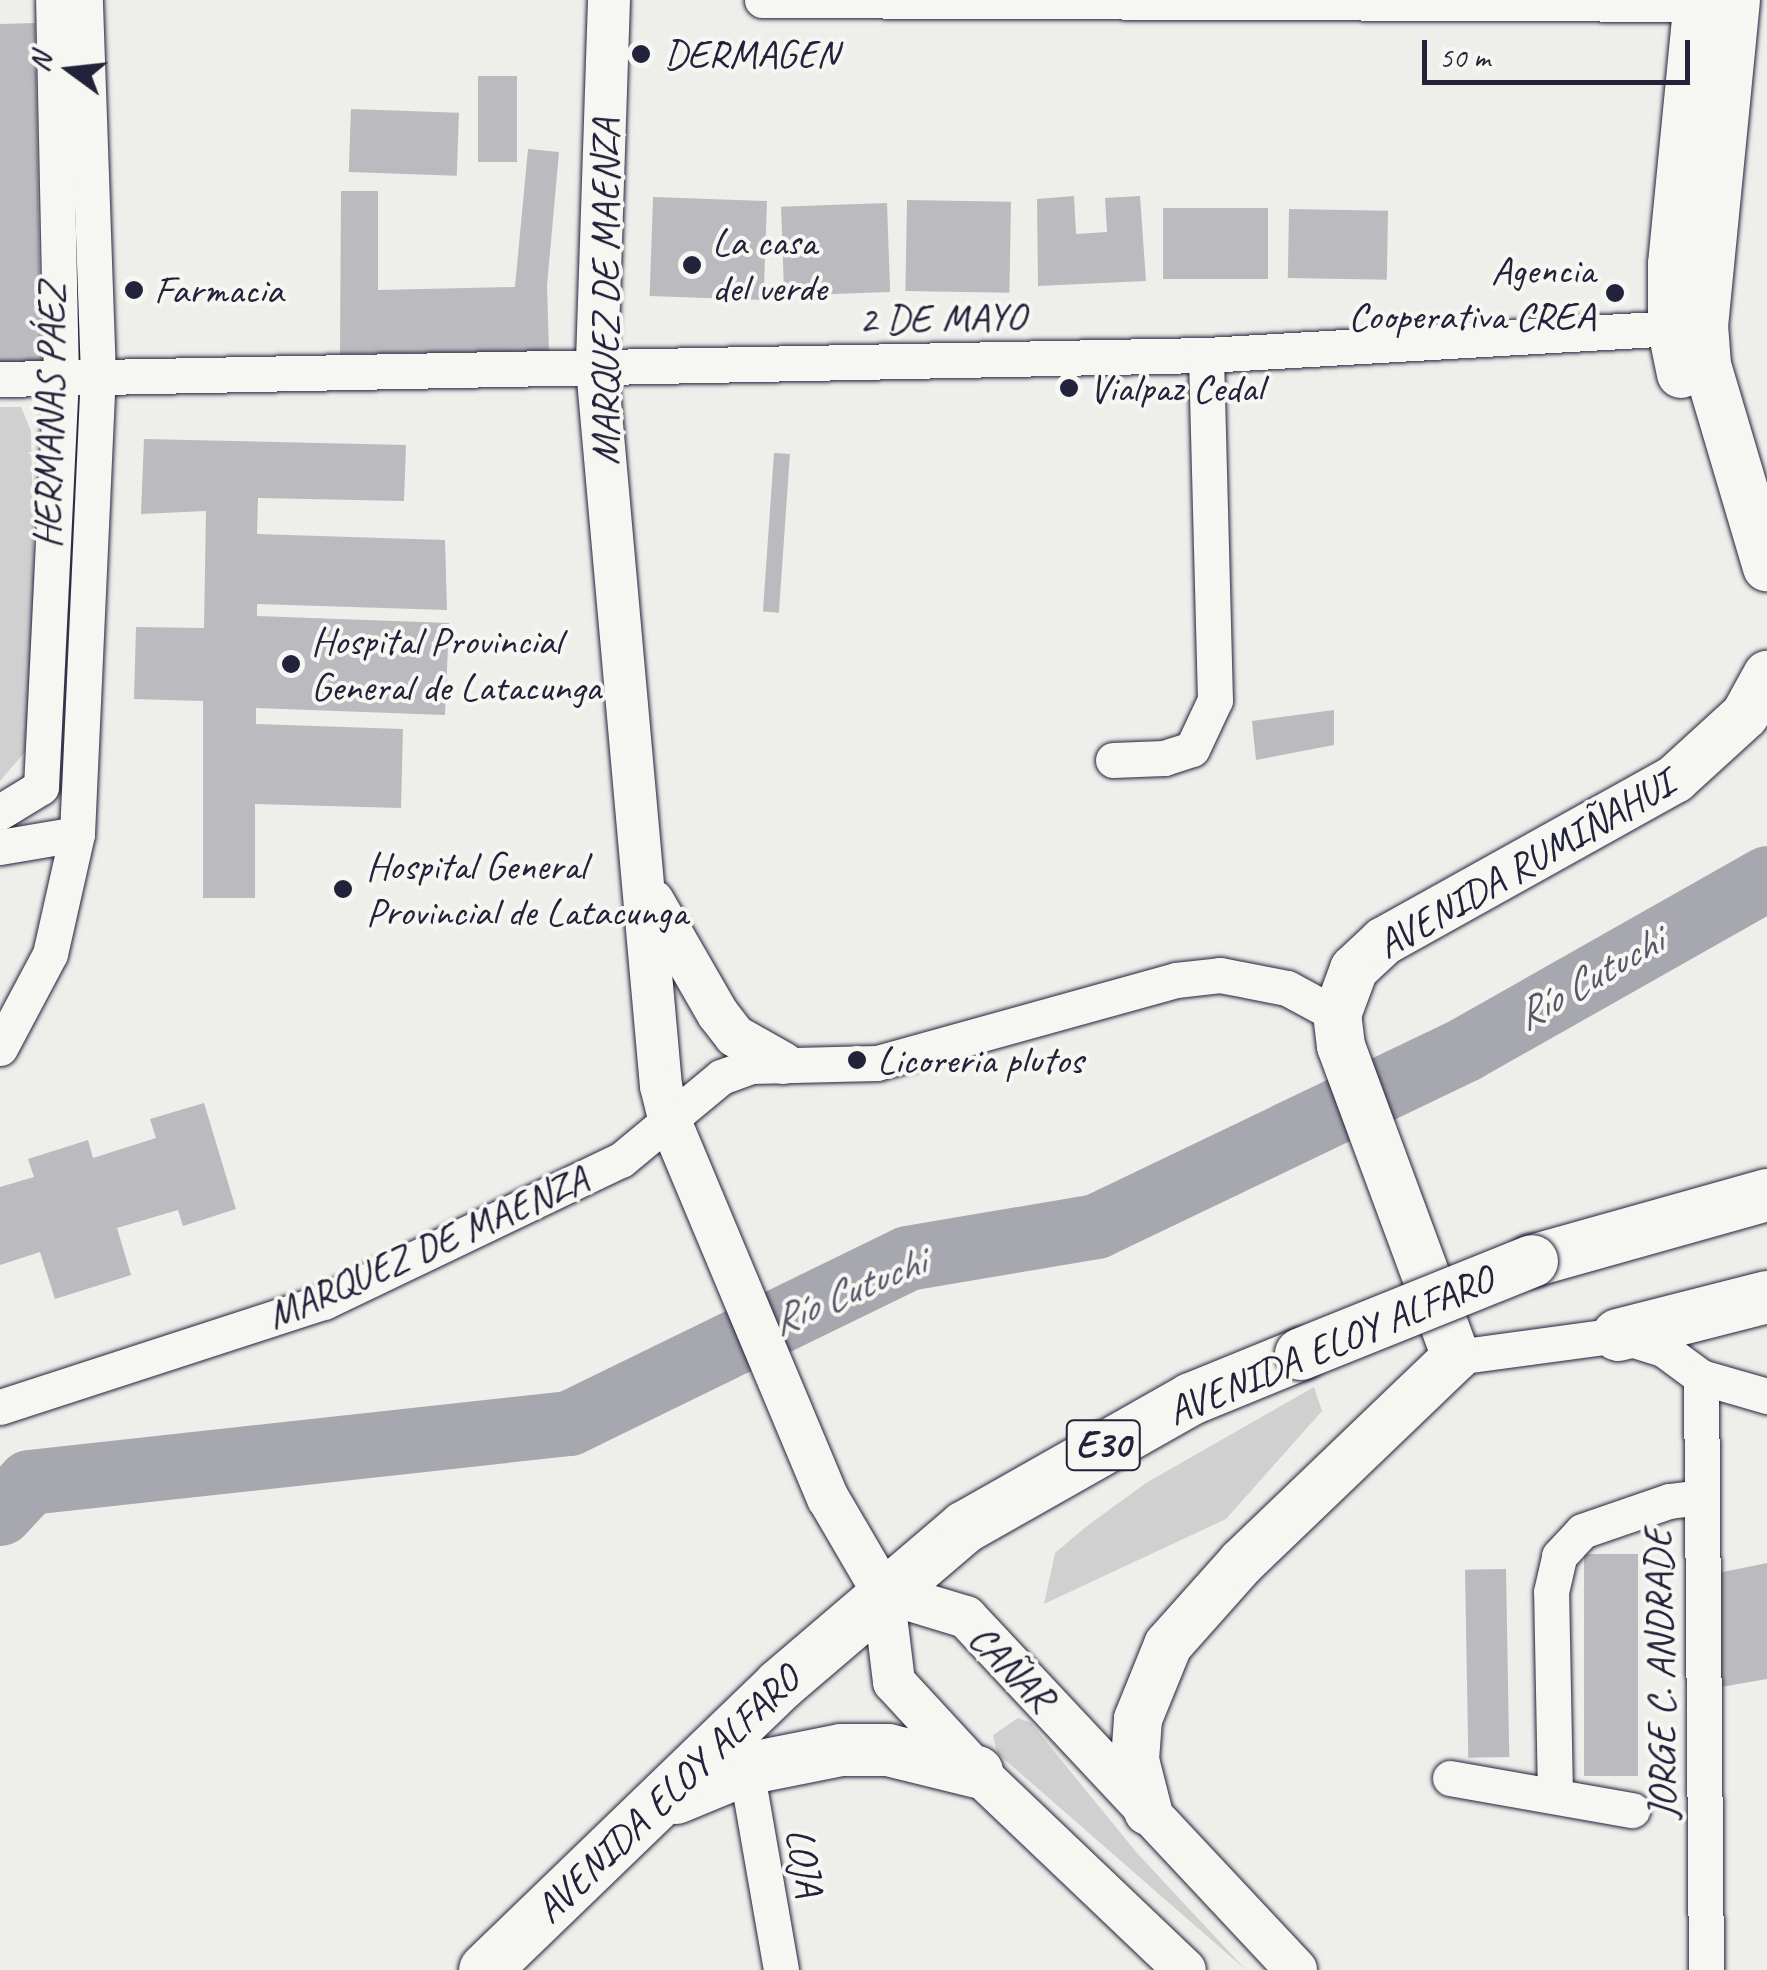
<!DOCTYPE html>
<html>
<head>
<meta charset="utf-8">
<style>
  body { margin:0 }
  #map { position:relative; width:1767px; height:1970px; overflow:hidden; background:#eeeeeb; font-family:Caveat,sans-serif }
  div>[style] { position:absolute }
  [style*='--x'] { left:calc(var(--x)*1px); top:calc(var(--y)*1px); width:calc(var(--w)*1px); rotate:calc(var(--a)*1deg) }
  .green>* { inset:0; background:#d0d0d1 }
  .river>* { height:65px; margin:-32.5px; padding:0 32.5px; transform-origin:32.5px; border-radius:32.5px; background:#a7a7af }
  .building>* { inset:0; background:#bbbbbf; transform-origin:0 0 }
  .roads { filter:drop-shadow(0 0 2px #22223b) drop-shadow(0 0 2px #22223b) }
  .minor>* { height:35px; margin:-17.5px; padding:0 17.5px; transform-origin:17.5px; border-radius:17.5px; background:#f6f6f2 }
  .tertiary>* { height:42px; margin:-21px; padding:0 21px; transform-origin:21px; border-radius:21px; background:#f6f6f2 }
  .secondary>* { height:48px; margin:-24px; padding:0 24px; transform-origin:24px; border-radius:24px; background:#f6f6f2 }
  .primary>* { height:52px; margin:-26px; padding:0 26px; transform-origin:26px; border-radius:26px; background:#f6f6f2 }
  .bridges { filter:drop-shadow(0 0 2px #22223b) drop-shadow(0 0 2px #22223b) }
  .primary-bridge>* { height:52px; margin:-26px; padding:0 26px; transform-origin:26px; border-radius:26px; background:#f6f6f2 }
  .dots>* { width:28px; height:28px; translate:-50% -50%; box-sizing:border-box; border:5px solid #f6f6f2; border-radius:50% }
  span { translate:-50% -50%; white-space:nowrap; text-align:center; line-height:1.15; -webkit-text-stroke:8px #f6f6f2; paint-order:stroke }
  .shield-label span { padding:2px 8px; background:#f6f6f2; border:2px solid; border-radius:8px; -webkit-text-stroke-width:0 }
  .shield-label { font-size:38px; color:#22223b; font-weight:700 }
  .poi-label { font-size:40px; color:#22223b }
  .left { translate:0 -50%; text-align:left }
  .right { translate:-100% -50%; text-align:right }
  .street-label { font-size:40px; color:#22223b }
  .water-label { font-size:42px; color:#575769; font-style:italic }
  .north { position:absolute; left:20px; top:20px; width:100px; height:100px; -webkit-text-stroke:8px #f6f6f2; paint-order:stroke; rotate:285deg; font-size:28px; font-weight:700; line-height:40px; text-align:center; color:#22223b }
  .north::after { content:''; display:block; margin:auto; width:35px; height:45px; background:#22223b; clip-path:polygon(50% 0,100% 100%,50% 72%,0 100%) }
  .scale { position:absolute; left:1422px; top:40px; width:268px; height:45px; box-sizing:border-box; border:5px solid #22223b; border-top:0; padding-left:12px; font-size:30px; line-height:35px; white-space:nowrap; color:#22223b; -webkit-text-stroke:8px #f6f6f2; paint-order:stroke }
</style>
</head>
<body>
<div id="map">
  <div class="green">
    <i style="clip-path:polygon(0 407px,21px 407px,31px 431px,37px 738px,0 781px)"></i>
    <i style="clip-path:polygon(1314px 1387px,1322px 1411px,1226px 1519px,1044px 1604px,1055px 1553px,1087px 1526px,1146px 1483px)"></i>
    <i style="clip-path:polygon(1018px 1718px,1031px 1723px,1137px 1853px,1246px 1970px,997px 1753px,993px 1735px)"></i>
  </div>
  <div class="river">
    <i style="--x:0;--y:1513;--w:42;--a:-46.9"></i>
    <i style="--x:29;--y:1482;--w:543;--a:-6.24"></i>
    <i style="--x:569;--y:1423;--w:376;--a:-26"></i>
    <i style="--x:907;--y:1258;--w:192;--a:-9.6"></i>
    <i style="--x:1096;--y:1226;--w:409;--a:-25.6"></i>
    <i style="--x:1465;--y:1049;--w:347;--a:-29.5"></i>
  </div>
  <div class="building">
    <i style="clip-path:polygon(35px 23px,41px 362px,0 363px,0 24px)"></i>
    <i style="left:478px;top:76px;width:39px;height:86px"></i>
    <i style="left:351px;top:109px;width:108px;height:63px;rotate:2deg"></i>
    <i style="clip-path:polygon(528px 149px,559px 152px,547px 286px,549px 351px,340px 354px,341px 191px,378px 191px,378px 290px,515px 287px)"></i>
    <i style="clip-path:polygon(1074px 196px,1076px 234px,1107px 232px,1105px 198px,1140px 196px,1146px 281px,1038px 286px,1037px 199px)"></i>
    <i style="left:907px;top:200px;width:104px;height:91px;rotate:1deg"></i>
    <i style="left:767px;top:201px;width:99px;height:114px;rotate:92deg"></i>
    <i style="left:887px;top:203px;width:89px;height:106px;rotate:88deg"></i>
    <i style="left:1268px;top:208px;width:71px;height:105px;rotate:90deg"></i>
    <i style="left:1289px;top:209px;width:99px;height:69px;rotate:1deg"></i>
    <i style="clip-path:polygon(144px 439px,406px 445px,404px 501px,258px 498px,257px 534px,445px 540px,447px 610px,257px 604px,257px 616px,449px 623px,445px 715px,256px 708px,256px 724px,403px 729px,401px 808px,255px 804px,255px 898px,203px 898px,203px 701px,134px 699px,136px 627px,204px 628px,206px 511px,141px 514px)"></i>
    <i style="left:774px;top:453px;width:16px;height:159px;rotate:4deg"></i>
    <i style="clip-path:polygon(1334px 710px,1334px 745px,1256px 760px,1252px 721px)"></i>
    <i style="clip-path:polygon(204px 1103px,236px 1209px,183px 1226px,178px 1210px,117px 1228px,131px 1275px,55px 1299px,40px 1252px,0 1265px,0 1187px,34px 1177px,28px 1159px,88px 1140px,93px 1158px,156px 1138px,150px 1119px)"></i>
    <i style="left:1638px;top:1554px;width:222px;height:54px;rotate:90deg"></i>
    <i style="clip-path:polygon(1767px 1563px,1767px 1679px,1715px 1688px,1713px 1574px)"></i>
    <i style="left:1506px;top:1569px;width:188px;height:41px;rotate:89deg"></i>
  </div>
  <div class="roads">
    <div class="minor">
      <i style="--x:762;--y:0;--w:959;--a:0.24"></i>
      <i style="--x:0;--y:379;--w:1206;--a:-1.14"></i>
      <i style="--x:1206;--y:355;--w:488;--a:-3.3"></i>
      <i style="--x:1113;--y:760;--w:51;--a:-2.2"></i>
      <i style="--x:1164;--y:758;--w:29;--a:-18"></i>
      <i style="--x:1192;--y:749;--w:54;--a:-64.9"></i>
      <i style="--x:1215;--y:700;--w:345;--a:-91.5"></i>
      <i style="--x:0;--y:812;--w:48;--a:-31.4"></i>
      <i style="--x:41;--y:787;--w:410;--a:-87.2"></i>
      <i style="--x:61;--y:377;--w:377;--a:-91.2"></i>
      <i style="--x:0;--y:847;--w:78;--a:-9.6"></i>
      <i style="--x:0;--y:1048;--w:106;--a:-62"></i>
      <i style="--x:50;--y:954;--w:123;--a:-77.3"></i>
      <i style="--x:77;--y:834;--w:458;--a:-87.4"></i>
      <i style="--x:98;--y:376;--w:376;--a:-92"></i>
      <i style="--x:1456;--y:1357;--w:163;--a:-7.7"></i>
      <i style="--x:1618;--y:1335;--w:47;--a:17.3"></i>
      <i style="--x:1663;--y:1349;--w:47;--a:36.4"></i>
      <i style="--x:1701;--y:1377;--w:69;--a:16.1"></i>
      <i style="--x:1701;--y:1377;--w:593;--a:89.52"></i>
      <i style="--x:0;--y:1407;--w:341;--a:-18"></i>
      <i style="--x:324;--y:1302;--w:329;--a:-25.6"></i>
      <i style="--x:621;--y:1160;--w:130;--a:-39.7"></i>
      <i style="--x:721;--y:1077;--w:32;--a:-20"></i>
      <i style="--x:751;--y:1066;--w:126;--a:-1.4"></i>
      <i style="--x:877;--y:1063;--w:310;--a:-15.5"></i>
      <i style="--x:1176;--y:980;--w:44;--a:-6.5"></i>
      <i style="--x:1220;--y:975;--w:68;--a:11"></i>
      <i style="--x:1287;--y:988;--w:57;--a:28.4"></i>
      <i style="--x:746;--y:1769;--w:204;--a:80.1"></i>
      <i style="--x:1450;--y:1778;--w:185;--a:10"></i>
      <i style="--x:1555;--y:1795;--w:203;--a:-91.1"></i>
      <i style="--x:1551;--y:1592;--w:37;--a:-77"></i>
      <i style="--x:1559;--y:1556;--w:34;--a:-47"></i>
      <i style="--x:1582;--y:1531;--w:92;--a:-19"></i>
      <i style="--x:1669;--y:1501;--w:32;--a:-7"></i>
    </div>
    <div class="tertiary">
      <i style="--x:609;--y:0;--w:368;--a:91.9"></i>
      <i style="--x:597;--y:368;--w:721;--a:84.91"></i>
      <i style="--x:661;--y:1086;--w:36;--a:76"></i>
      <i style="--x:670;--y:1121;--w:409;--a:67.3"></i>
      <i style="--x:828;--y:1498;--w:109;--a:59.7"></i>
      <i style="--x:883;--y:1592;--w:91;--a:83"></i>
      <i style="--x:894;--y:1682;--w:122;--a:47.3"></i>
      <i style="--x:977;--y:1772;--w:287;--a:43.6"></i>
      <i style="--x:653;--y:901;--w:130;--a:60.1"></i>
      <i style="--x:718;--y:1014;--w:28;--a:52"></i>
      <i style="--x:735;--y:1036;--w:55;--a:29.4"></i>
      <i style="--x:883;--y:1592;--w:87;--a:16.8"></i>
      <i style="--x:966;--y:1617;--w:483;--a:46.9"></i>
    </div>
    <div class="secondary">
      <i style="--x:1736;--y:0;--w:327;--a:95.6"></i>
      <i style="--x:1704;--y:325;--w:40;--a:85.7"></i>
      <i style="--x:1707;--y:365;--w:211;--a:73.5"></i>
      <i style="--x:1681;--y:374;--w:45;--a:-101.6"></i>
      <i style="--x:1672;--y:330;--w:66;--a:-90"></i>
      <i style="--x:1672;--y:264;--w:265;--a:-84.4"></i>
      <i style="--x:1148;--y:1811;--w:53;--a:-104.3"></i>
      <i style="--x:1135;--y:1760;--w:41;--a:-85.8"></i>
      <i style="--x:1138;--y:1719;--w:80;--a:-67.9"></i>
      <i style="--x:1168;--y:1645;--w:111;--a:-48.3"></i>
      <i style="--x:1242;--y:1562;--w:296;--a:-43.8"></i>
      <i style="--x:1456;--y:1357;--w:332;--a:-110.3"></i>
      <i style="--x:1341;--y:1046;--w:31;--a:-97"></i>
      <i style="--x:1337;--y:1015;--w:49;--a:-69.7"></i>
      <i style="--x:1354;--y:969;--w:41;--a:-43"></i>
      <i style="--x:1384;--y:941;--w:333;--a:-29.1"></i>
      <i style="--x:1675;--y:779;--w:95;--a:-42.4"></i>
      <i style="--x:1745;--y:715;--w:46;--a:-61.2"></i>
    </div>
    <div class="primary">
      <i style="--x:1532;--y:1261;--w:244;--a:-15.7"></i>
      <i style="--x:1618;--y:1335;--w:154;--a:-14.3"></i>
      <i style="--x:676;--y:1798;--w:76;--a:-22.5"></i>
      <i style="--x:746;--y:1769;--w:97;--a:-11.3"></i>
      <i style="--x:841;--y:1750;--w:47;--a:0"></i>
      <i style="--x:888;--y:1750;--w:92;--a:13.9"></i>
      <i style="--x:485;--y:1970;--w:410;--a:-44"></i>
      <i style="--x:780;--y:1685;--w:243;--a:-40.5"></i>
      <i style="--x:965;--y:1527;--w:260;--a:-29.5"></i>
      <i style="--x:1191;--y:1399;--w:119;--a:-22.2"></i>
    </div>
  </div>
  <div class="bridges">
    <div class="primary-bridge">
      <i style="--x:1301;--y:1354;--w:249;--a:-21.9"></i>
    </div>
  </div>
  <div class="dots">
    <i style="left:641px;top:54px;background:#22223b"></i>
    <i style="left:692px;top:265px;background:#22223b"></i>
    <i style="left:134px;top:290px;background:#22223b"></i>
    <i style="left:1615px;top:293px;background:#22223b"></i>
    <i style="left:1069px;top:388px;background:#22223b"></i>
    <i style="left:291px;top:664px;background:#22223b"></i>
    <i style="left:343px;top:889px;background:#22223b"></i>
    <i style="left:857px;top:1060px;background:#22223b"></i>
  </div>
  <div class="shield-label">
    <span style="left:1103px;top:1445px">E30</span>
  </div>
  <div class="poi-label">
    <span class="left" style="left:664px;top:54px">DERMAGEN</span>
    <span class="left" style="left:712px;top:265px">La casa<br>del verde</span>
    <span class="right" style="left:1595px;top:293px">Agencia<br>Cooperativa CREA</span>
    <span class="left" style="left:154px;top:290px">Farmacia</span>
    <span class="left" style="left:1089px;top:388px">Vialpaz Cedal</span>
    <span class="left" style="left:311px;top:664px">Hospital Provincial<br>General de Latacunga</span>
    <span class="left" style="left:366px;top:889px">Hospital General<br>Provincial de Latacunga</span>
    <span class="left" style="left:877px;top:1060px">Licoreria plutos</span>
  </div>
  <div class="street-label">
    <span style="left:605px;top:292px;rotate:-90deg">MARQUEZ DE MAENZA</span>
    <span style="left:942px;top:318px;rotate:-1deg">2 DE MAYO</span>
    <span style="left:49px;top:416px;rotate:-89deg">HERMANAS PÁEZ</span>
    <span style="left:1525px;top:864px;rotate:-30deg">AVENIDA RUMIÑAHUI</span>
    <span style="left:427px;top:1247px;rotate:-24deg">MARQUEZ DE MAENZA</span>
    <span style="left:1330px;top:1345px;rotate:-23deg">AVENIDA ELOY ALFARO</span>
    <span style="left:1012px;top:1667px;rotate:46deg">CAÑAR</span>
    <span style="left:1660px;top:1674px;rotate:-91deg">JORGE C. ANDRADE</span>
    <span style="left:667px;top:1794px;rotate:-44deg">AVENIDA ELOY ALFARO</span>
    <span style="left:805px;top:1862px;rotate:80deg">LOJA</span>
  </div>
  <div class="water-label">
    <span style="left:1589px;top:979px;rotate:-30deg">Río Cutuchi</span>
    <span style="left:848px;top:1292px;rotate:-23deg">Río Cutuchi</span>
  </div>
  <div class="north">N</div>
  <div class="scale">50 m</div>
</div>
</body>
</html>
